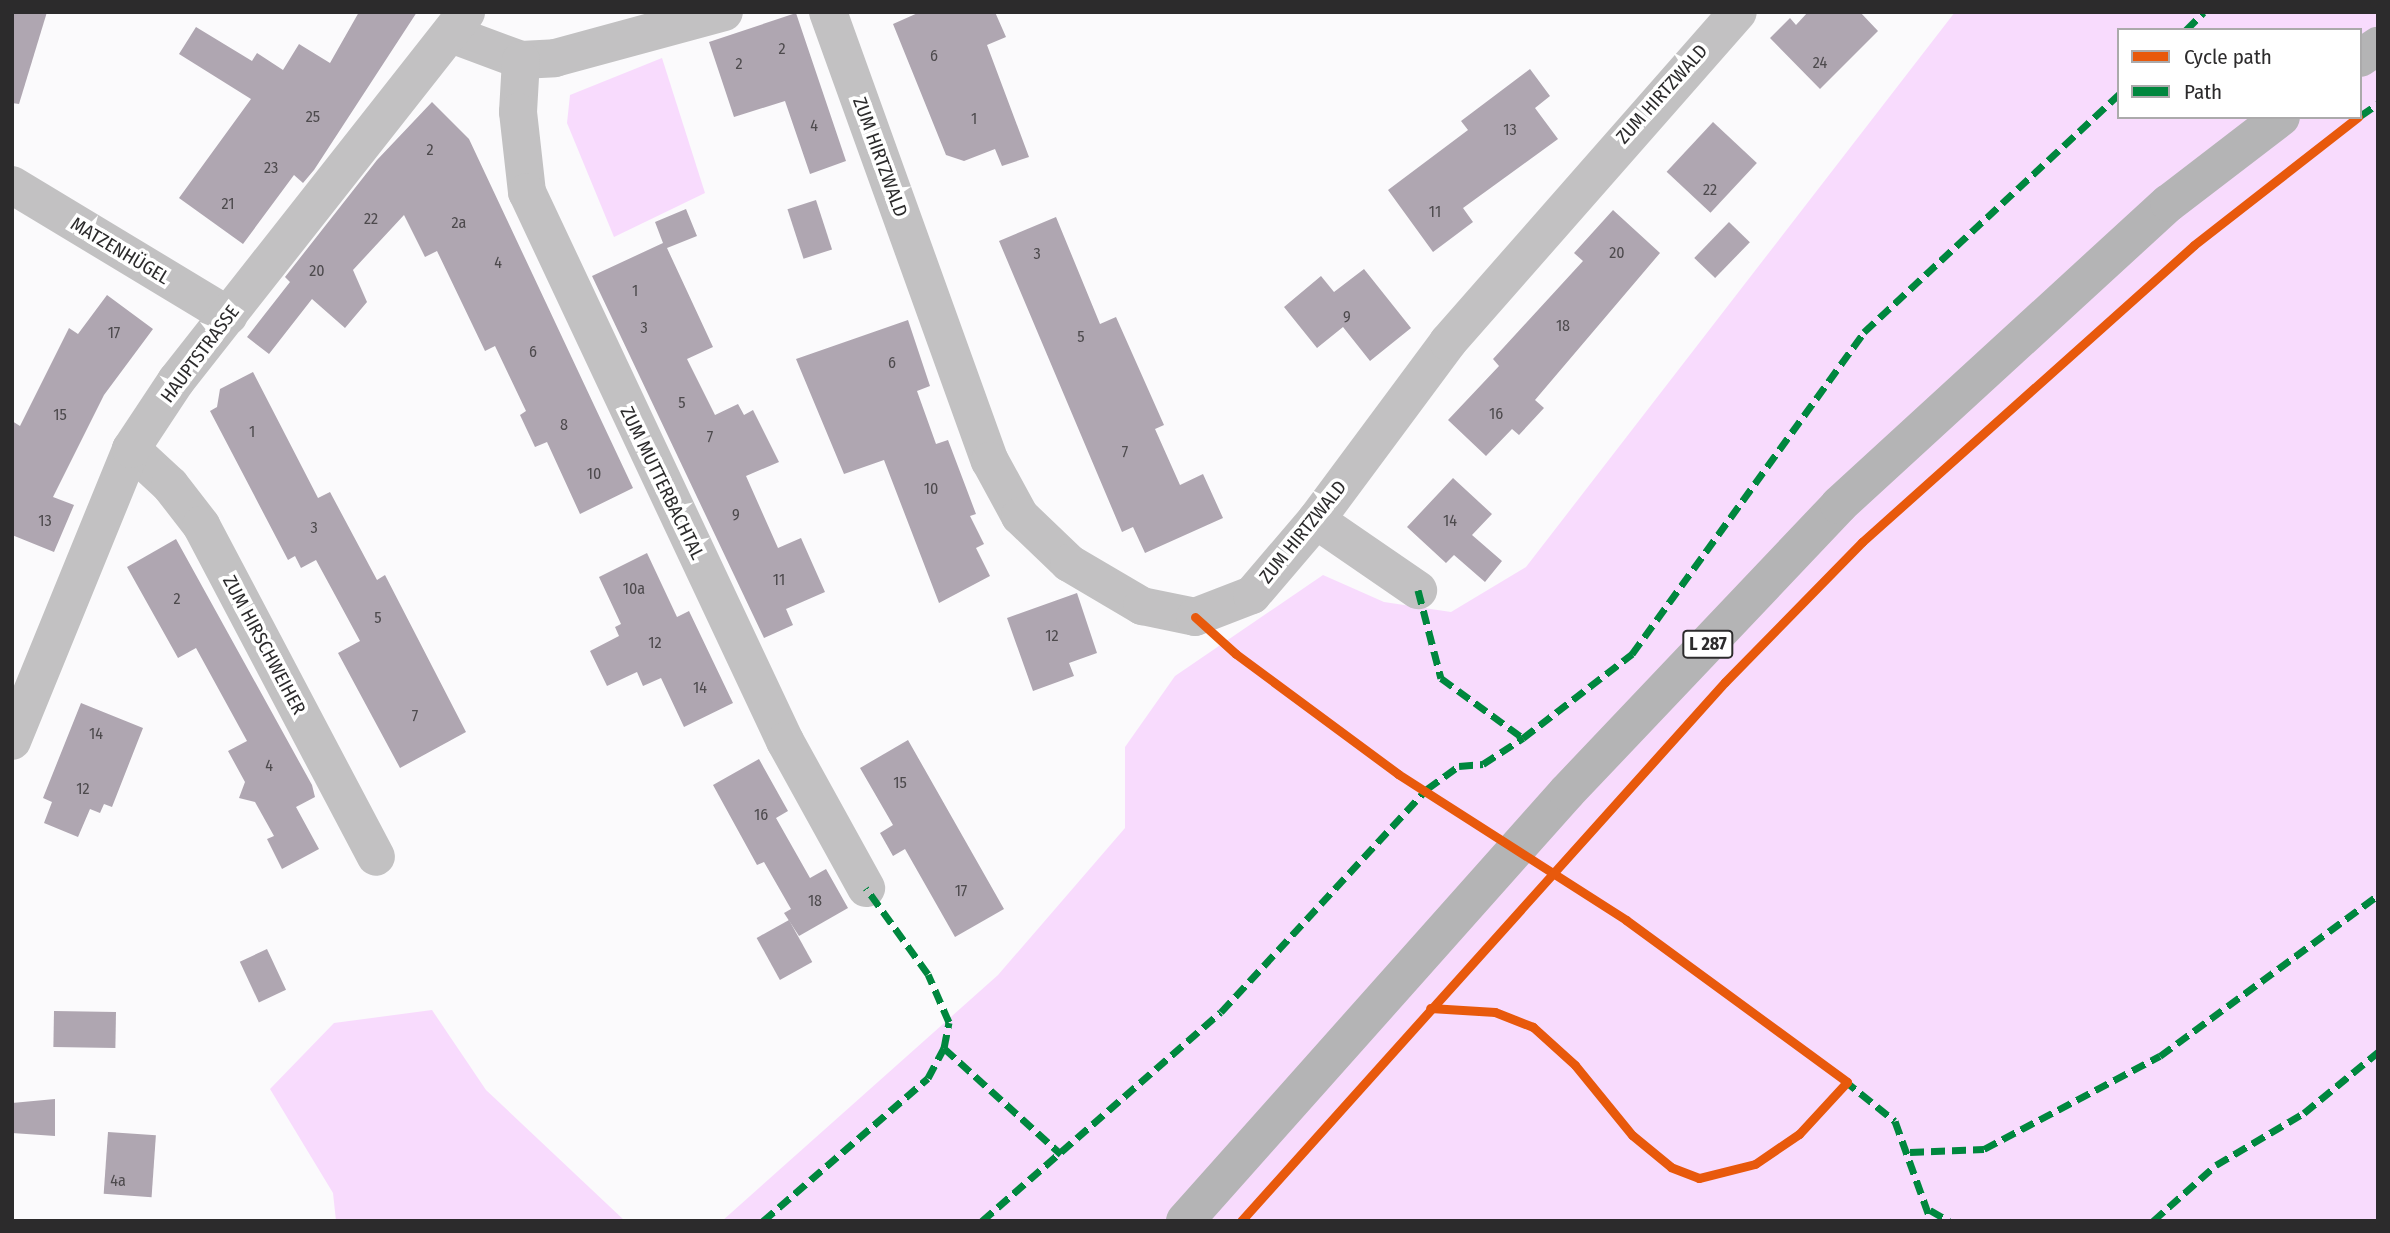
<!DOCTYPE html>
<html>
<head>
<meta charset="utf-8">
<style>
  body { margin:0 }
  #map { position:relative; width:2390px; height:1233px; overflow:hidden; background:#fbfafc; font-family:"Fira Sans Condensed",sans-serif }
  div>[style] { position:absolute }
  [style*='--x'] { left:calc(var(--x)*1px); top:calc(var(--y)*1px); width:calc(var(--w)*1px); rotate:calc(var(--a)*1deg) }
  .green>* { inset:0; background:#f8dbfd }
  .building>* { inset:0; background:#afa6b1; transform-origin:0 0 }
  .minor>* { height:38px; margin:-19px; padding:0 19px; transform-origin:19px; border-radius:19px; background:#c2c1c2 }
  .highway>* { height:38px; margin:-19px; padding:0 19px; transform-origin:19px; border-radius:19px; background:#b4b4b5 }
  .quiet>* { height:7px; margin-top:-3.5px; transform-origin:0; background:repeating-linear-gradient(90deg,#00873e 0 14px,transparent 0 21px) }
  .cycleway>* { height:9px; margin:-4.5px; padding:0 4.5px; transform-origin:4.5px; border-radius:4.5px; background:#e8590c }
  span { translate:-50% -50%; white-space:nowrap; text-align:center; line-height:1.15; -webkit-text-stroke:7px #fff; paint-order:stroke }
  .number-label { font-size:16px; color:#4d4a4d }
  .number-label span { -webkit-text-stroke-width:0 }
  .shield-label span { padding:2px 5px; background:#fff; border:2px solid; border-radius:5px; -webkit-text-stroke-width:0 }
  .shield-label { font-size:18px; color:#2c2b2c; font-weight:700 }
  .street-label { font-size:19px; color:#2c2b2c }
  .frame { position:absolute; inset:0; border:14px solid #2c2b2c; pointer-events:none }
  .legend { position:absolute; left:2117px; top:28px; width:245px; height:91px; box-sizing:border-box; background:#fff; border:2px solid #abaaab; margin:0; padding:9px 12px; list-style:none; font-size:21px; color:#2c2b2c }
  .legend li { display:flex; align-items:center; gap:14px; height:35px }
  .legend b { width:35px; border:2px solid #abaaab }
</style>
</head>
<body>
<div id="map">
  <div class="green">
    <i style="clip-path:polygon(evenodd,1955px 12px,2378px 12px,2378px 1221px,722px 1221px,998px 975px,1125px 828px,1125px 747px,1175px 676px,1323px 575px,1384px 602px,1451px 612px,1526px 567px,1955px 12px,2119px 30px,2360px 30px,2360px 117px,2119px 117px,2119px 30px)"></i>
    <i style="clip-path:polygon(662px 58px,705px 193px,614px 237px,567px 123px,570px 95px)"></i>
    <i style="clip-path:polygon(432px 1010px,486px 1090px,625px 1221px,336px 1221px,333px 1193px,270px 1089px,334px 1023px)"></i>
  </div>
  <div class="building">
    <i style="clip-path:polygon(12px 12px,47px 12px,19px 104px,12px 103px)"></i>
    <i style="clip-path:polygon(359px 12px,417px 12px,314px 170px,303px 183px,294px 175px,243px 244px,179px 198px,251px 99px,179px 54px,196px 27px,252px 61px,257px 53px,283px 70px,299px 44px,330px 63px)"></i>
    <i style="clip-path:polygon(920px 12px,995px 12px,1006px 37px,987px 45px,1029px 157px,1002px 166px,995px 149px,964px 161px,946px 155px,893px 24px)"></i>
    <i style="clip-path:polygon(1808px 12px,1860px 12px,1878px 31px,1820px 89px,1770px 38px,1790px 18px,1796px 25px)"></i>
    <i style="clip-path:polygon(796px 13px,846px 161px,810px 174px,785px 101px,734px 117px,709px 42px)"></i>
    <i style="clip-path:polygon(1530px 69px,1550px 96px,1535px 108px,1558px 139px,1463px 208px,1473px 222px,1433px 252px,1388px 190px,1468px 130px,1461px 121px)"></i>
    <i style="clip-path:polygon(432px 102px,469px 139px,633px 488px,580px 514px,547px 442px,535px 447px,520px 415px,526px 411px,495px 346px,485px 351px,437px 251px,425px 257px,404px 215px,353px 270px,367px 302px,345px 328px,312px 299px,269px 354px,247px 337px,290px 282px,285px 277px,377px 160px)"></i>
    <i style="left:1713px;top:122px;width:60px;height:68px;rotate:43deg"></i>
    <i style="left:816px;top:200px;width:52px;height:30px;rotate:72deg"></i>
    <i style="clip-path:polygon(686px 209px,697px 236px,667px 248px,713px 347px,687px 359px,715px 415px,738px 404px,744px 415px,753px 410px,779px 462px,746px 476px,778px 548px,801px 538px,825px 592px,786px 609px,793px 625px,764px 638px,592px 276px,663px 243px,655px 222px)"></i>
    <i style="clip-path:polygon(1613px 210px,1660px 253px,1535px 400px,1544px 408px,1519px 435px,1512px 429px,1486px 456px,1448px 420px,1499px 366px,1493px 359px,1583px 261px,1574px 253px)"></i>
    <i style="clip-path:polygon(1056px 217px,1100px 324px,1116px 317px,1164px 425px,1155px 429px,1180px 485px,1203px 474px,1223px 518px,1145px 553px,1133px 527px,1122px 532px,999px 241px)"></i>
    <i style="left:1729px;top:222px;width:29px;height:50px;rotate:44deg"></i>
    <i style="clip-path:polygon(1364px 269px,1411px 328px,1370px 361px,1343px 327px,1317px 348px,1284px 307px,1321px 276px,1334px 292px)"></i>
    <i style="clip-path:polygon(107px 295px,153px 329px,104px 395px,53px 497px,74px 505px,54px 552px,12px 535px,12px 421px,20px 426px,69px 328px,78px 334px)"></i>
    <i style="clip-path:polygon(908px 320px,930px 386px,917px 391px,936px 444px,948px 440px,976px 514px,970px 516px,984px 544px,976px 548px,990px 576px,939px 603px,884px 460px,844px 474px,796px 359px)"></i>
    <i style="clip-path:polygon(253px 372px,318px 498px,330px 492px,377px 580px,385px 575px,466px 732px,400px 768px,338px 653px,360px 641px,316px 560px,301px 568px,295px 556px,288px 560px,210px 411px,217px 407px,220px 389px)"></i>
    <i style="clip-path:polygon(1453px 478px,1492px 514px,1472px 535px,1502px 561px,1485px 582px,1454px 555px,1446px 563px,1407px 527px)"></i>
    <i style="clip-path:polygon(176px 539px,312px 785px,315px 797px,296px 807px,319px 849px,282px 869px,267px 839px,274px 836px,255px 802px,239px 798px,245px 782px,228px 751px,247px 741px,196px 648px,178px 658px,127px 567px)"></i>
    <i style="clip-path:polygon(647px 553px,677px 617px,689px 611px,733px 703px,684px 727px,661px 678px,643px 686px,637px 672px,607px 686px,590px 651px,619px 636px,615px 627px,621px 624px,599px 577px)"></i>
    <i style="clip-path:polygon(1077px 593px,1097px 653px,1069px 663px,1074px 676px,1033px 691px,1007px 618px)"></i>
    <i style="clip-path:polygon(81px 703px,143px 728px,112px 807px,104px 804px,100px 813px,90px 809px,78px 837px,44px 823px,52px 802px,43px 798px)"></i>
    <i style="clip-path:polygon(908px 740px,1004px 909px,955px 937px,905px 849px,893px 856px,880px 833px,893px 825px,860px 768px)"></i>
    <i style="clip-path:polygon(759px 759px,788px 811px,776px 818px,810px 878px,826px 869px,848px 908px,799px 936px,784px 913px,791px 909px,764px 862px,757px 865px,713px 785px)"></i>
    <i style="left:789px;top:920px;width:48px;height:37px;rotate:61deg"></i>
    <i style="left:267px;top:949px;width:45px;height:30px;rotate:65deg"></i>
    <i style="left:54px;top:1011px;width:62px;height:36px;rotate:1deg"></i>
    <i style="clip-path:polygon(55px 1099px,55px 1136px,12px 1133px,12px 1103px)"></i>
    <i style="left:108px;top:1132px;width:48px;height:62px;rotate:4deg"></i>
  </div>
  <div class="minor">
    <i style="--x:828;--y:12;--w:477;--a:70.2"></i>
    <i style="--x:990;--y:461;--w:63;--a:61.4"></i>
    <i style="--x:1020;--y:516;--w:68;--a:43.8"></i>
    <i style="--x:1069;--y:563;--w:85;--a:30.5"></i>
    <i style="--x:1142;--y:606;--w:54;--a:11.7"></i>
    <i style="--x:1195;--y:617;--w:61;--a:-21.1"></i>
    <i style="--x:1252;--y:595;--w:99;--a:-49.5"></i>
    <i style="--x:1316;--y:520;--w:222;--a:-53.4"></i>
    <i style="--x:1448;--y:342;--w:439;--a:-48.7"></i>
    <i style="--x:451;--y:34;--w:75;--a:20.4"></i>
    <i style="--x:521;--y:60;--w:34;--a:-3"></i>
    <i style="--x:555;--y:58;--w:175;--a:-15.2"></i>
    <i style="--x:521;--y:60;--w:52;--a:93.3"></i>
    <i style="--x:518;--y:112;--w:81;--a:83.6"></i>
    <i style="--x:527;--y:192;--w:607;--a:64.83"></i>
    <i style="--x:785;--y:741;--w:168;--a:61.1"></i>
    <i style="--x:12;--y:185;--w:253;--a:31.1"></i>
    <i style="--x:131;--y:449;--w:53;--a:42.7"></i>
    <i style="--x:170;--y:485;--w:51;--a:52.2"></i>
    <i style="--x:201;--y:525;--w:375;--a:62.2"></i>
    <i style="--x:1316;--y:520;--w:124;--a:34.5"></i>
    <i style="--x:12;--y:741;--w:315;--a:-67.8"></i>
    <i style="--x:131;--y:449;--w:82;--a:-56.5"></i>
    <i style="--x:176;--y:381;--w:469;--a:-51.8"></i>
  </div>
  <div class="highway">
    <i style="--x:2360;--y:58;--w:22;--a:-34"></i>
    <i style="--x:1185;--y:1221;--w:574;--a:-48.32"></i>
    <i style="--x:1567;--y:792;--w:395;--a:-46.5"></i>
    <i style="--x:1839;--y:505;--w:447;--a:-42.5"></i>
    <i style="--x:2169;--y:203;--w:141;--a:-37.5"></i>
  </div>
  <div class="quiet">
    <i style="--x:2186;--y:30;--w:25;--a:-45"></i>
    <i style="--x:2360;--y:116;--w:22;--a:-34"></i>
    <i style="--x:1418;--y:590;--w:91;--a:75.4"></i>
    <i style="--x:1441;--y:678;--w:102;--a:36.2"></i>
    <i style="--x:944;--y:1048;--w:158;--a:42.2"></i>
    <i style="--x:1844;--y:1080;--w:65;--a:38.8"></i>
    <i style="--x:1895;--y:1121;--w:106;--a:70.2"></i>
    <i style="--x:1910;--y:1152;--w:74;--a:-2.3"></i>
    <i style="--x:1984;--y:1149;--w:199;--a:-27.9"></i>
    <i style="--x:2160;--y:1056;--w:271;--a:-36.4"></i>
    <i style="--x:1930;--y:1210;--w:22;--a:30"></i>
    <i style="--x:763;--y:1221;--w:218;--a:-40.9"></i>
    <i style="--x:928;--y:1078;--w:34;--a:-62"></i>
    <i style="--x:944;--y:1048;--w:26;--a:-79"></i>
    <i style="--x:949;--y:1022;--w:52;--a:-113.6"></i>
    <i style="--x:928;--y:974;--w:106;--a:-125.8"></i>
    <i style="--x:982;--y:1221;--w:317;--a:-41.2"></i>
    <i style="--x:1221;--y:1012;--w:304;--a:-47.3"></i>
    <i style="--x:1427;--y:789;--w:39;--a:-36"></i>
    <i style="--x:1459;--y:766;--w:24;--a:-5"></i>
    <i style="--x:1483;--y:764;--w:48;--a:-33"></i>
    <i style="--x:1523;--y:738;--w:138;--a:-37.6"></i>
    <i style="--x:1632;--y:654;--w:397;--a:-54.2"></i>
    <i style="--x:1864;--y:332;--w:349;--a:-43"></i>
    <i style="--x:2153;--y:1221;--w:84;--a:-41.6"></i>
    <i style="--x:2216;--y:1165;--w:102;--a:-30.6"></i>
    <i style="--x:2304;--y:1113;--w:96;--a:-39.5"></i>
  </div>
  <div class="cycleway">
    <i style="--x:1195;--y:617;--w:55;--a:42.1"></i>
    <i style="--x:1236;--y:654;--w:202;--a:36.5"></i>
    <i style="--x:1398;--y:774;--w:271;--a:32.6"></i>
    <i style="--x:1626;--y:920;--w:274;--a:36.2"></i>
    <i style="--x:1847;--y:1082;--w:71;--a:132.7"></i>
    <i style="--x:1799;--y:1134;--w:53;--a:145.7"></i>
    <i style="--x:1755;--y:1164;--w:58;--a:166"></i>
    <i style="--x:1699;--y:1178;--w:30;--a:-159"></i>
    <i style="--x:1671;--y:1167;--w:50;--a:-140.6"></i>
    <i style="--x:1632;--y:1135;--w:90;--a:-129.2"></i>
    <i style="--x:1575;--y:1065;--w:57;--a:-137.9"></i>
    <i style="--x:1533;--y:1027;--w:41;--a:-158.5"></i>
    <i style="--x:1495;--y:1012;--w:65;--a:-176.5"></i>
    <i style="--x:1241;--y:1221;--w:724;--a:-48.08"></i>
    <i style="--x:1725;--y:682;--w:196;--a:-45.6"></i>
    <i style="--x:1862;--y:542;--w:445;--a:-41.8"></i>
    <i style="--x:2194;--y:245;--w:208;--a:-38"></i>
  </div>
  <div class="number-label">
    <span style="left:782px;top:49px">2</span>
    <span style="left:934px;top:56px">6</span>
    <span style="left:1820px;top:63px">24</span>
    <span style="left:739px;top:64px">2</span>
    <span style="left:313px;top:117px">25</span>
    <span style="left:974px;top:119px">1</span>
    <span style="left:814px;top:126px">4</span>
    <span style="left:1510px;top:130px">13</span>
    <span style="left:430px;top:150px">2</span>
    <span style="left:271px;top:168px">23</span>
    <span style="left:1710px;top:190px">22</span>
    <span style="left:228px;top:204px">21</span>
    <span style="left:1435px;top:212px">11</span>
    <span style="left:371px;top:219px">22</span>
    <span style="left:459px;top:223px">2a</span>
    <span style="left:1617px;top:253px">20</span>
    <span style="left:1037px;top:254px">3</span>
    <span style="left:498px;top:263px">4</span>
    <span style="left:317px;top:271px">20</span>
    <span style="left:635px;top:291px">1</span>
    <span style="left:1347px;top:317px">9</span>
    <span style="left:1563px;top:326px">18</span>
    <span style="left:644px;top:328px">3</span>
    <span style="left:114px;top:333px">17</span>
    <span style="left:1081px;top:337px">5</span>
    <span style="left:533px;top:352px">6</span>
    <span style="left:892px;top:363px">6</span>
    <span style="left:682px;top:403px">5</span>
    <span style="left:1496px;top:414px">16</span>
    <span style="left:60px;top:415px">15</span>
    <span style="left:564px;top:425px">8</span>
    <span style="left:252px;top:432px">1</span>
    <span style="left:710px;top:437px">7</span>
    <span style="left:1125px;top:452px">7</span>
    <span style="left:594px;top:474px">10</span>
    <span style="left:931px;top:489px">10</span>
    <span style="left:736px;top:515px">9</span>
    <span style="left:45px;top:521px">13</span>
    <span style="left:1450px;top:521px">14</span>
    <span style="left:314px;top:528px">3</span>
    <span style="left:779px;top:580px">11</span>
    <span style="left:634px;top:589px">10a</span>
    <span style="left:177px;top:599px">2</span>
    <span style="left:378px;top:618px">5</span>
    <span style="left:1052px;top:636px">12</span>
    <span style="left:655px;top:643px">12</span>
    <span style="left:700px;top:688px">14</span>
    <span style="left:415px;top:716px">7</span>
    <span style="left:96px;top:734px">14</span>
    <span style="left:269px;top:766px">4</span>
    <span style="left:900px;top:783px">15</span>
    <span style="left:83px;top:789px">12</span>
    <span style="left:761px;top:815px">16</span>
    <span style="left:961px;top:891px">17</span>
    <span style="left:815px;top:901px">18</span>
    <span style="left:118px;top:1181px">4a</span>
  </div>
  <div class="shield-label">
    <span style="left:1708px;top:644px">L 287</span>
  </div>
  <div class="street-label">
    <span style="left:1662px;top:94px;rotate:-48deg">ZUM HIRTZWALD</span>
    <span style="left:880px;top:157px;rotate:70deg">ZUM HIRTZWALD</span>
    <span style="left:120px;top:251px;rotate:31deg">MATZENHÜGEL</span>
    <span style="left:200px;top:354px;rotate:-53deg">HAUPTSTRASSE</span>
    <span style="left:662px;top:483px;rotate:64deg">ZUM MUTTERBACHTAL</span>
    <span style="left:1303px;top:532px;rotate:-51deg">ZUM HIRTZWALD</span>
    <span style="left:264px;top:645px;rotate:62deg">ZUM HIRSCHWEIHER</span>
  </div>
  <div class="frame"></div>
  <ul class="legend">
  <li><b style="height:9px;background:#e8590c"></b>Cycle path</li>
  <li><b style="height:9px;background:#00873e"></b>Path</li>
  </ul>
</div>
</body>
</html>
